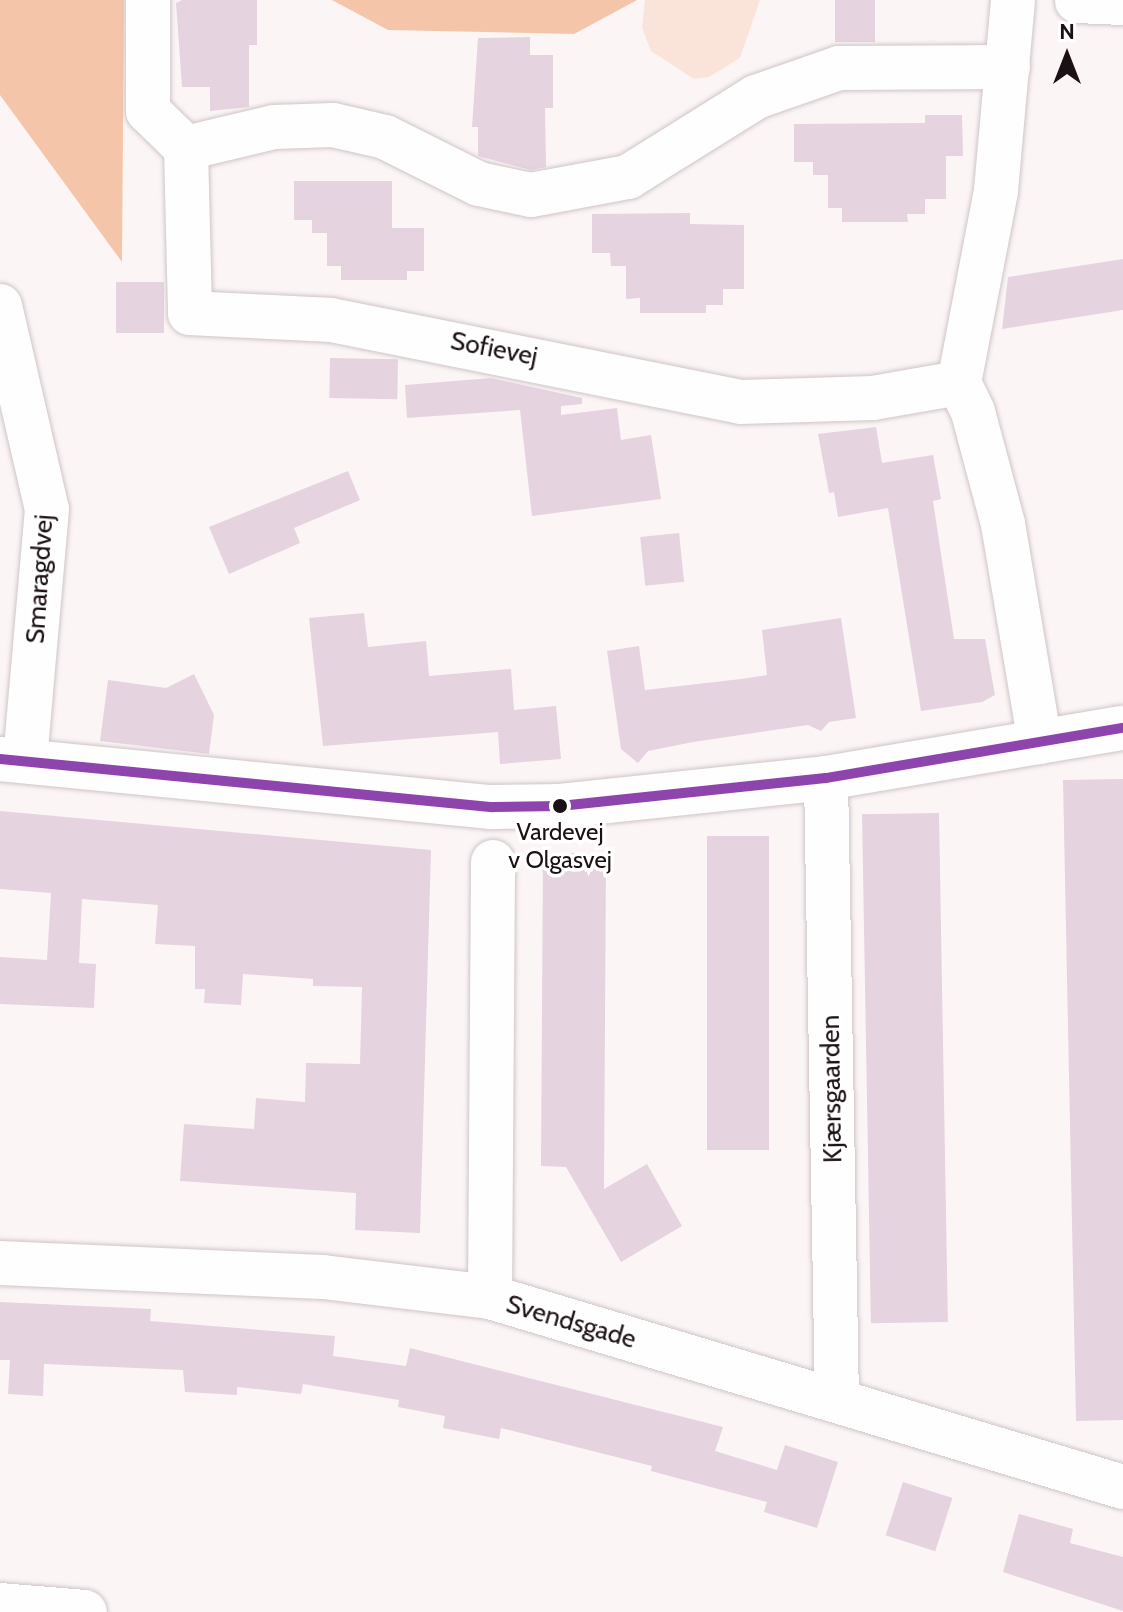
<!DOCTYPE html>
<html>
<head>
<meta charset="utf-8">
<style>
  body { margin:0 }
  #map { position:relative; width:1123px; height:1612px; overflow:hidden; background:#fcf5f6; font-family:Cabin,sans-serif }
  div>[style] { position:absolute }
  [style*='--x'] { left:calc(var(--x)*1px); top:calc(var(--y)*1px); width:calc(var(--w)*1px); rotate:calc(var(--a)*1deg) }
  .green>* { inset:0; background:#fae4da }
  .forest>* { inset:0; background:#f4c5a8 }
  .building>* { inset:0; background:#e5d3e0; transform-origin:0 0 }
  .roads { filter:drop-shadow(0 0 2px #cec5c7) drop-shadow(0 0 2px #cec5c7) }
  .minor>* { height:44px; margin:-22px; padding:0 22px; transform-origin:22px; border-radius:22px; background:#fffefe }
  .bus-1>* { height:10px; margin:-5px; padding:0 5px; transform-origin:5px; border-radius:5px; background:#8e44ad }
  .dots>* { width:22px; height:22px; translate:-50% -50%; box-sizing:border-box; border:4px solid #fff; border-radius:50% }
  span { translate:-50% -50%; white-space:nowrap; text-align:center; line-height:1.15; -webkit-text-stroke:7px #fff; paint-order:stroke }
  .bus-label { font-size:24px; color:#1b1013 }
  .street-label { font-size:26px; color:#1b1013 }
  .north { position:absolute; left:1027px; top:16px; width:80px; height:80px; -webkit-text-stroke:6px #fff; paint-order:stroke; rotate:0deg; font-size:22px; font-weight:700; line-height:32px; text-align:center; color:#1b1013 }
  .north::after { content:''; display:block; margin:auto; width:28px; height:36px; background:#1b1013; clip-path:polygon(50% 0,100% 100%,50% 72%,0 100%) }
</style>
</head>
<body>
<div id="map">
  <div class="green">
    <i style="clip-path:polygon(645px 0,760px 0,740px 58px,709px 77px,694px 79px,651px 51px,642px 28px)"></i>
  </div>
  <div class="forest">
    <i style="clip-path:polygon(0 0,124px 0,122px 262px,0 95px)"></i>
    <i style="clip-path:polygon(332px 0,637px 0,574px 34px,388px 30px)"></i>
  </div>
  <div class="building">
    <i style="clip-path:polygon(182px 0,257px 0,257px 45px,249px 45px,249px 107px,210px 111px,210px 87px,182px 87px,176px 3px)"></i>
    <i style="left:835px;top:0;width:40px;height:42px"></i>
    <i style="clip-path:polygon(530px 37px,530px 55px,553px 55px,553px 108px,545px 108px,546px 167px,531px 170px,478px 156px,478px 127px,472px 127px,478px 38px)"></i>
    <i style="clip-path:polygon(925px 115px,962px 115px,963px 156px,946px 156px,946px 199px,925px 199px,925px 214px,907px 214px,908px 222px,842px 222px,842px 208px,828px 208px,828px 175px,813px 175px,813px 162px,794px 162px,794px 124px,925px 123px)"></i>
    <i style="clip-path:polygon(294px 181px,392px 181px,392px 228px,424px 228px,424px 271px,407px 271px,407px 280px,341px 280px,341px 266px,327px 266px,327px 233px,312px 233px,312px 220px,294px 220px)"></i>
    <i style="clip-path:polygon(690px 213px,690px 224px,744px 225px,744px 289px,723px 289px,723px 305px,706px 305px,706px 313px,640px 313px,640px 298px,626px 299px,626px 266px,611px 266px,610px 253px,592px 253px,592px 214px)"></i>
    <i style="clip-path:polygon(1123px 259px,1123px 310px,1002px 329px,1008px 277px)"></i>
    <i style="left:116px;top:282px;width:48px;height:51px"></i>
    <i style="left:330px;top:358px;width:68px;height:40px;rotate:1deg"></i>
    <i style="clip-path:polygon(491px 378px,582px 398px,582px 404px,561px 406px,561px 415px,617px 408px,621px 440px,651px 435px,661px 499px,532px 516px,520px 410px,407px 418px,405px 385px)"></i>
    <i style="clip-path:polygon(876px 427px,882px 463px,933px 455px,941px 499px,933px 501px,954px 639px,985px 639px,995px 695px,982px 702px,921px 711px,888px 508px,838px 517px,834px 492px,829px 493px,818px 434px)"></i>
    <i style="clip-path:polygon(348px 471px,360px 500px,294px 528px,300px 543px,229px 574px,209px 527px)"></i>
    <i style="left:679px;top:533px;width:49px;height:39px;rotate:84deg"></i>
    <i style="clip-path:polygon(364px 613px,368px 647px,426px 641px,429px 676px,511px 669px,514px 710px,556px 706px,561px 759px,500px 764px,498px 732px,323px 746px,309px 618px)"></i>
    <i style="clip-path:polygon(841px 618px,856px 718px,829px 722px,821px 731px,808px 725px,693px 742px,648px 751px,638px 763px,621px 749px,607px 651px,639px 646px,645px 690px,741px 679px,767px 675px,762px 630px)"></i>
    <i style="clip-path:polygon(194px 674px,214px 715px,209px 754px,100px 741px,108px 680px,166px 688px)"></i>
    <i style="clip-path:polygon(1123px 779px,1123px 1420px,1076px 1421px,1063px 780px)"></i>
    <i style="clip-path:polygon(0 811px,431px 850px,420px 1233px,355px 1230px,356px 1193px,180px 1181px,184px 1124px,254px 1129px,256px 1098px,305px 1102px,306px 1063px,360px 1064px,362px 987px,313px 986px,313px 979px,243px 974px,241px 1005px,204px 1003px,205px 989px,195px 989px,195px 946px,155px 944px,158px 905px,82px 899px,79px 963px,96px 964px,94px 1008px,0 1004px,0 957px,47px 960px,51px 893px,0 889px)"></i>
    <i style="left:939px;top:813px;width:509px;height:77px;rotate:89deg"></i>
    <i style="left:769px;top:836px;width:314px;height:62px;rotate:90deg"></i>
    <i style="clip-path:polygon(543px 853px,606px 853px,604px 1189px,647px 1164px,682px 1226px,621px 1262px,566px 1167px,541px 1166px)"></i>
    <i style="clip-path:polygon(0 1302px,151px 1309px,150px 1321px,335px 1336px,333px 1356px,406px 1366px,410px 1348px,723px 1427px,715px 1451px,777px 1470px,785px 1445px,838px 1462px,817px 1528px,764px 1512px,767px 1502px,651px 1471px,652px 1466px,501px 1428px,499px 1439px,443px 1428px,445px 1416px,398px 1407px,399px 1400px,303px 1384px,301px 1394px,237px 1387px,237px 1395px,185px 1392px,183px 1370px,44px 1364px,43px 1396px,8px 1394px,10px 1360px,0 1360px)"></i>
    <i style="left:903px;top:1482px;width:52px;height:56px;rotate:18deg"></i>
    <i style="clip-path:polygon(1019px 1514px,1073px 1529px,1070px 1543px,1123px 1557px,1123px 1611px,1003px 1572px)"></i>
  </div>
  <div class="roads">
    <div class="minor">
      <i style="--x:148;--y:0;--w:111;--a:90"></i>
      <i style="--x:148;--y:111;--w:53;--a:44.2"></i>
      <i style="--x:186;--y:148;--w:165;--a:88.6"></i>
      <i style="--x:190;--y:313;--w:141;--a:2.8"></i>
      <i style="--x:331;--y:320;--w:417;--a:11.3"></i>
      <i style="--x:740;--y:402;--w:133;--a:-1.7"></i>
      <i style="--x:873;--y:398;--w:87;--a:-9.9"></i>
      <i style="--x:1013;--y:0;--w:192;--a:95.1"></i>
      <i style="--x:996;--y:191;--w:196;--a:100.9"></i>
      <i style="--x:959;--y:383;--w:32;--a:64"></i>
      <i style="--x:973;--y:412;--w:116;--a:75"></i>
      <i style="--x:1003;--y:524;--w:221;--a:80.4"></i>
      <i style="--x:1077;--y:1;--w:46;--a:2.5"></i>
      <i style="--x:186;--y:148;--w:90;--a:-13.4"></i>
      <i style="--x:274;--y:127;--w:59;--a:-1.9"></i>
      <i style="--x:333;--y:125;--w:53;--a:13"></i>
      <i style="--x:385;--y:137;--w:105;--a:26.6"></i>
      <i style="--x:479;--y:184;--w:53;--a:11.9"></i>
      <i style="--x:531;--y:195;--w:99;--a:-10.5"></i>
      <i style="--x:628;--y:177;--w:151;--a:-32"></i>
      <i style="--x:756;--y:97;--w:88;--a:-19.3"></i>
      <i style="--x:839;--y:68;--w:169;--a:-0.3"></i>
      <i style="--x:0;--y:306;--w:208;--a:77"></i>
      <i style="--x:47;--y:509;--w:253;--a:95"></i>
      <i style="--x:0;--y:759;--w:495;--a:5.6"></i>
      <i style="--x:493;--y:807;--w:67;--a:-0.9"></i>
      <i style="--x:560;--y:806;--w:267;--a:-6"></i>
      <i style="--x:826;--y:778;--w:301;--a:-9.6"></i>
      <i style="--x:826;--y:778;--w:622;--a:88.99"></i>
      <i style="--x:0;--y:1263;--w:323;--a:2.5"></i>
      <i style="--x:323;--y:1277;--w:168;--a:6.8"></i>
      <i style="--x:490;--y:1297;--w:661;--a:16.71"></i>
      <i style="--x:490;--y:1297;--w:435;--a:-89.6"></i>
      <i style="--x:0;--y:1605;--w:85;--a:4.7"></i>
    </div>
  </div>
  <div class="bus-1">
    <i style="--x:0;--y:759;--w:495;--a:5.6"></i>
    <i style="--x:493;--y:807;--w:67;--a:-0.9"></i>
    <i style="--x:560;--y:806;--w:267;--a:-6"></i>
    <i style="--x:826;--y:778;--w:301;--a:-9.6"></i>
  </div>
  <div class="dots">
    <i style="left:560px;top:806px;background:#1b1013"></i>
  </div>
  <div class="bus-label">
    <span style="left:560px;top:846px">Vardevej<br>v Olgasvej</span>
  </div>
  <div class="street-label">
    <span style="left:494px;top:349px;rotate:11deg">Sofievej</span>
    <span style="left:40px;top:579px;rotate:-86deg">Smaragdvej</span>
    <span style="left:832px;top:1089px;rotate:-91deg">Kjærsgaarden</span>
    <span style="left:571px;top:1322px;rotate:16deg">Svendsgade</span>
  </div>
  <div class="north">N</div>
</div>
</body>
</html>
